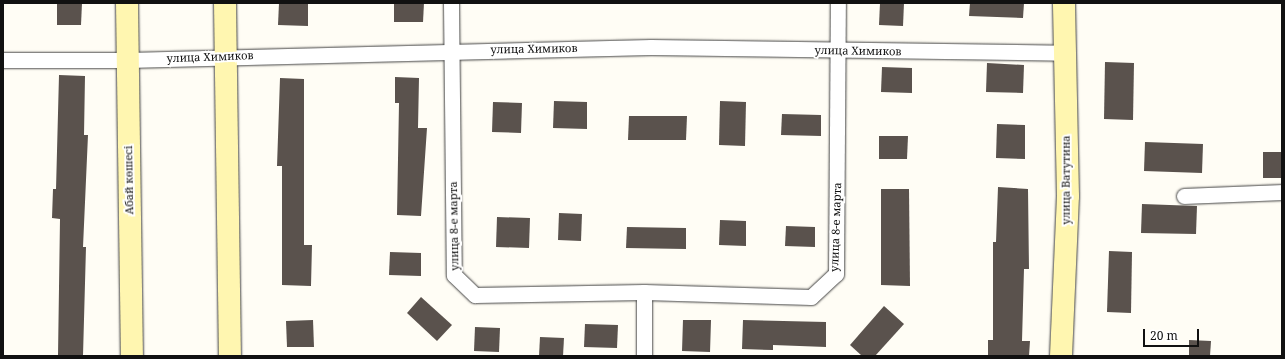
<!DOCTYPE html>
<html>
<head>
<meta charset="utf-8">
<style>
	body { margin:0 }
	#map { position:relative; width:1285px; height:359px; overflow:hidden; background:#fffdf5; font-family:"Noto Serif",serif }
	div>[style] { position:absolute }
	.building>* { inset:0; background:#5a524d }
	.roads { filter:drop-shadow(0 0 1px #444) drop-shadow(0 0 1px #444) }
	.street>* { height:15px; margin:-7.5px; padding:0 7.5px; transform-origin:7.5px; border-radius:7.5px; background:#fff }
	.secondary>* { height:22px; margin:-11px; padding:0 11px; transform-origin:11px; border-radius:11px; background:#fff6b0 }
	span { translate:-50% -50%; white-space:nowrap; text-align:center; line-height:1.15; -webkit-text-stroke:4px #fff; paint-order:stroke }
	.street-label { font-size:11px; color:#111 }
	.frame { position:absolute; inset:0; border:4px solid #111; pointer-events:none }
	.scale { position:absolute; left:1143px; top:329px; width:56px; height:18px; box-sizing:border-box; border:2px solid #111; border-top:0; padding-left:5px; font-size:12px; line-height:14px; white-space:nowrap; color:#111; -webkit-text-stroke:3px #fff; paint-order:stroke }
</style>
</head>
<body>
<div id="map">
	<div class="building">
		<div style="clip-path:polygon(57px 3px,82px 3px,81px 25px,57px 25px)"></div>
		<div style="clip-path:polygon(279px 3px,308px 3px,308px 26px,278px 25px)"></div>
		<div style="clip-path:polygon(394px 3px,424px 3px,423px 22px,394px 22px)"></div>
		<div style="clip-path:polygon(880px 3px,904px 3px,903px 26px,879px 25px)"></div>
		<div style="clip-path:polygon(970px 3px,1024px 3px,1023px 18px,969px 16px)"></div>
		<div style="clip-path:polygon(1105px 62px,1134px 63px,1133px 120px,1104px 119px)"></div>
		<div style="clip-path:polygon(987px 63px,1024px 65px,1023px 93px,986px 92px)"></div>
		<div style="clip-path:polygon(882px 67px,912px 68px,912px 93px,881px 92px)"></div>
		<div style="clip-path:polygon(59px 75px,85px 76px,84px 135px,88px 135px,83px 247px,86px 247px,83px 356px,58px 356px,60px 219px,52px 218px,53px 189px,56px 189px)"></div>
		<div style="clip-path:polygon(395px 77px,419px 78px,418px 128px,427px 128px,421px 216px,397px 215px,399px 103px,395px 103px)"></div>
		<div style="clip-path:polygon(280px 78px,304px 79px,304px 245px,312px 245px,311px 286px,282px 285px,282px 166px,277px 166px)"></div>
		<div style="clip-path:polygon(554px 101px,587px 102px,587px 129px,553px 128px)"></div>
		<div style="clip-path:polygon(720px 101px,746px 102px,745px 146px,719px 145px)"></div>
		<div style="clip-path:polygon(493px 102px,522px 103px,521px 133px,492px 132px)"></div>
		<div style="clip-path:polygon(782px 114px,821px 115px,821px 136px,781px 135px)"></div>
		<div style="clip-path:polygon(629px 116px,687px 116px,686px 140px,628px 140px)"></div>
		<div style="clip-path:polygon(997px 124px,1025px 125px,1025px 159px,996px 158px)"></div>
		<div style="clip-path:polygon(879px 136px,908px 136px,907px 159px,879px 159px)"></div>
		<div style="clip-path:polygon(1145px 142px,1203px 144px,1202px 173px,1144px 171px)"></div>
		<div style="clip-path:polygon(1263px 152px,1282px 152px,1282px 178px,1263px 178px)"></div>
		<div style="clip-path:polygon(998px 187px,1028px 189px,1029px 269px,1024px 269px,1022px 341px,1030px 341px,1029px 356px,988px 356px,988px 340px,993px 340px,993px 242px,996px 242px)"></div>
		<div style="clip-path:polygon(881px 189px,909px 189px,910px 286px,881px 285px)"></div>
		<div style="clip-path:polygon(1142px 204px,1197px 206px,1196px 234px,1141px 233px)"></div>
		<div style="clip-path:polygon(559px 213px,582px 214px,581px 241px,558px 240px)"></div>
		<div style="clip-path:polygon(497px 217px,530px 218px,529px 248px,496px 247px)"></div>
		<div style="clip-path:polygon(720px 220px,746px 221px,746px 246px,719px 245px)"></div>
		<div style="clip-path:polygon(786px 226px,815px 227px,815px 247px,785px 246px)"></div>
		<div style="clip-path:polygon(627px 227px,686px 228px,686px 249px,626px 248px)"></div>
		<div style="clip-path:polygon(1109px 251px,1132px 252px,1131px 313px,1107px 312px)"></div>
		<div style="clip-path:polygon(390px 252px,421px 253px,421px 276px,389px 275px)"></div>
		<div style="clip-path:polygon(421px 297px,452px 325px,437px 341px,407px 313px)"></div>
		<div style="clip-path:polygon(884px 306px,904px 324px,875px 356px,862px 356px,850px 345px)"></div>
		<div style="clip-path:polygon(313px 320px,314px 347px,287px 347px,286px 321px)"></div>
		<div style="clip-path:polygon(683px 320px,711px 320px,710px 352px,682px 351px)"></div>
		<div style="clip-path:polygon(743px 320px,826px 322px,826px 347px,773px 345px,773px 350px,742px 349px)"></div>
		<div style="clip-path:polygon(585px 324px,618px 325px,617px 348px,584px 347px)"></div>
		<div style="clip-path:polygon(475px 327px,500px 328px,499px 352px,474px 351px)"></div>
		<div style="clip-path:polygon(540px 337px,564px 338px,563px 356px,539px 356px)"></div>
		<div style="clip-path:polygon(1189px 340px,1211px 341px,1210px 356px,1189px 356px)"></div>
	</div>
	<div class="roads">
		<div class="street">
			<div style="left:451px;top:3px;width:272px;rotate:89.4deg"></div>
			<div style="left:454px;top:275px;width:29px;rotate:44deg"></div>
			<div style="left:475px;top:295px;width:169px;rotate:-1deg"></div>
			<div style="left:644px;top:292px;width:167px;rotate:1.7deg"></div>
			<div style="left:811px;top:297px;width:34px;rotate:-43deg"></div>
			<div style="left:836px;top:274px;width:271px;rotate:-89.6deg"></div>
			<div style="left:3px;top:60px;width:124px"></div>
			<div style="left:127px;top:60px;width:524px;rotate:-1.42deg"></div>
			<div style="left:651px;top:47px;width:414px;rotate:0.8deg"></div>
			<div style="left:1184px;top:196px;width:98px;rotate:-2.3deg"></div>
			<div style="left:644px;top:356px;width:64px;rotate:-90deg"></div>
		</div>
		<div class="secondary">
			<div style="left:127px;top:3px;width:353px;rotate:89.2deg"></div>
			<div style="left:225px;top:3px;width:353px;rotate:89.2deg"></div>
			<div style="left:1061px;top:356px;width:160px;rotate:-87.5deg"></div>
			<div style="left:1068px;top:196px;width:193px;rotate:-91.2deg"></div>
		</div>
	</div>
	<div class="street-label">
		<span style="left:534px;top:49px;rotate:-1deg">улица Химиков</span>
		<span style="left:858px;top:51px;rotate:1deg">улица Химиков</span>
		<span style="left:210px;top:57px;rotate:-2deg">улица Химиков</span>
		<span style="left:129px;top:180px;rotate:-91deg">Абай көшесі</span>
		<span style="left:1066px;top:180px;rotate:-90deg">улица Ватутина</span>
		<span style="left:454px;top:226px;rotate:-91deg">улица 8-е марта</span>
		<span style="left:836px;top:227px;rotate:-88deg">улица 8-е марта</span>
	</div>
	<div class="frame"></div>
	<div class="scale">20 m</div>
</div>
</body>
</html>
